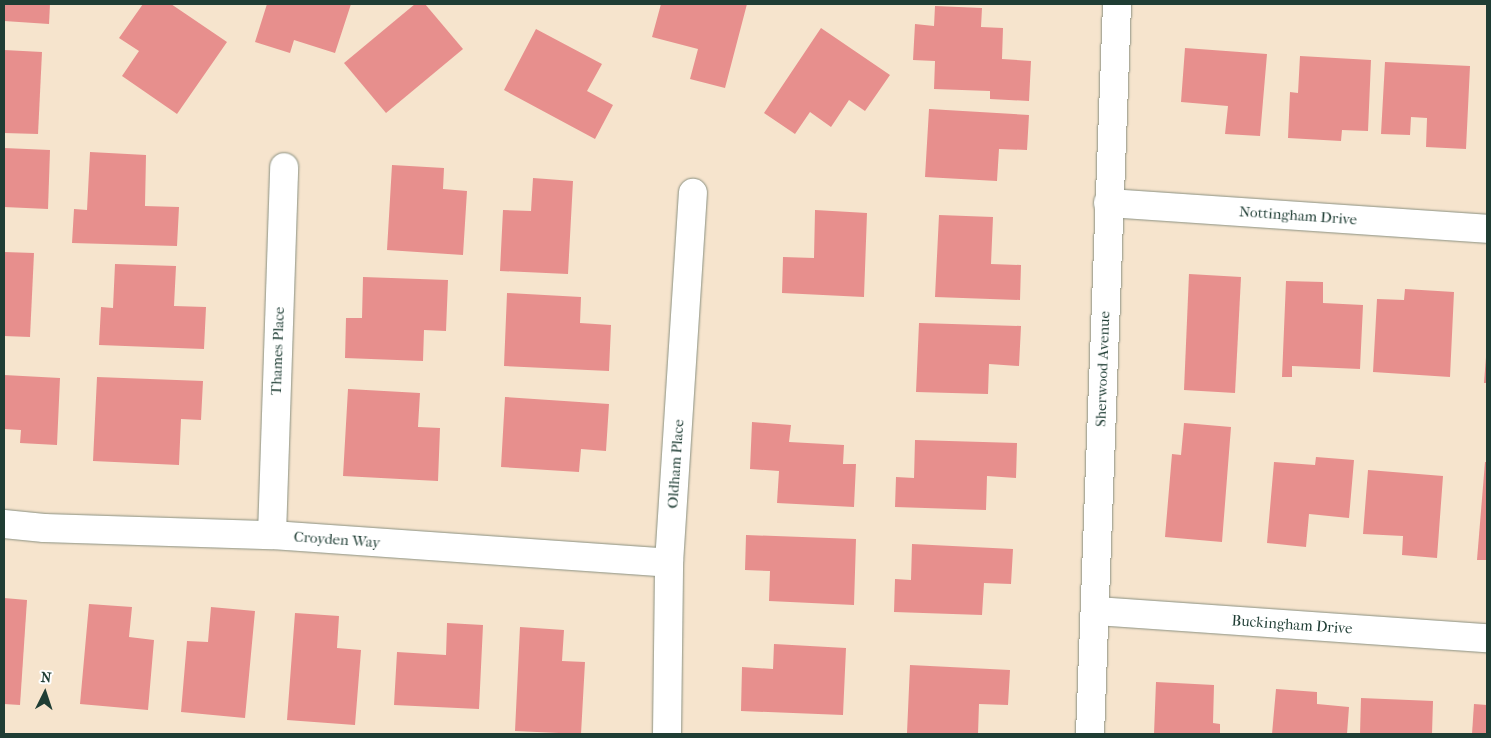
<!DOCTYPE html>
<html>
<head>
<meta charset="utf-8">
<style>
	body { margin:0 }
	#map { position:relative; width:1491px; height:738px; overflow:hidden; background:#f6e4cd; font-family:"IM FELL French Canon",serif }
	div>[style] { position:absolute }
	.building>* { inset:0; background:#e78f8d }
	.roads { filter:drop-shadow(0 0 1px #8a9080) drop-shadow(0 0 1px #8a9080) }
	.minor>* { height:28px; margin:-14px; padding:0 14px; transform-origin:14px; border-radius:14px; background:#fff }
	span { translate:-50% -50%; white-space:nowrap; text-align:center; line-height:1.15; -webkit-text-stroke:5px #fff; paint-order:stroke }
	.street-label { font-size:15px; color:#1f3d34 }
	.frame { position:absolute; inset:0; border:5px solid #1f3d34; pointer-events:none }
	.north { position:absolute; left:20px; top:668px; width:50px; height:50px; -webkit-text-stroke:4px #fff; paint-order:stroke; rotate:4deg; font-size:14px; font-weight:700; line-height:20px; text-align:center; color:#1f3d34 }
	.north::after { content:''; display:block; margin:auto; width:18px; height:22px; background:#1f3d34; clip-path:polygon(50% 0,100% 100%,50% 72%,0 100%) }
</style>
</head>
<body>
<div id="map">
	<div class="building">
		<div style="clip-path:polygon(4px 4px,50px 4px,49px 24px,4px 21px)"></div>
		<div style="clip-path:polygon(143px 4px,171px 4px,227px 42px,177px 114px,122px 76px,139px 51px,119px 38px)"></div>
		<div style="clip-path:polygon(267px 4px,351px 4px,335px 53px,294px 40px,290px 53px,255px 42px)"></div>
		<div style="clip-path:polygon(415px 4px,425px 4px,463px 49px,386px 113px,344px 63px)"></div>
		<div style="clip-path:polygon(661px 4px,747px 4px,725px 88px,690px 79px,698px 49px,652px 37px)"></div>
		<div style="clip-path:polygon(935px 6px,982px 8px,981px 27px,1003px 28px,1002px 59px,1031px 61px,1029px 101px,990px 99px,990px 91px,934px 89px,935px 61px,913px 60px,915px 24px,934px 26px)"></div>
		<div style="clip-path:polygon(821px 28px,890px 75px,865px 111px,849px 100px,831px 127px,810px 112px,795px 134px,764px 113px)"></div>
		<div style="clip-path:polygon(536px 29px,602px 64px,587px 91px,613px 105px,595px 139px,504px 90px)"></div>
		<div style="clip-path:polygon(1185px 48px,1267px 54px,1260px 136px,1225px 134px,1228px 106px,1181px 102px)"></div>
		<div style="clip-path:polygon(4px 50px,42px 52px,38px 134px,4px 133px)"></div>
		<div style="clip-path:polygon(1300px 56px,1371px 60px,1368px 131px,1342px 130px,1341px 141px,1288px 138px,1290px 92px,1298px 93px)"></div>
		<div style="clip-path:polygon(1385px 62px,1470px 66px,1466px 149px,1426px 147px,1427px 118px,1411px 117px,1410px 135px,1381px 134px)"></div>
		<div style="clip-path:polygon(929px 109px,1029px 115px,1027px 150px,999px 149px,997px 181px,925px 177px)"></div>
		<div style="clip-path:polygon(4px 148px,50px 150px,48px 209px,4px 207px)"></div>
		<div style="clip-path:polygon(90px 152px,146px 155px,145px 206px,179px 207px,177px 246px,72px 243px,74px 209px,87px 210px)"></div>
		<div style="clip-path:polygon(392px 165px,444px 168px,443px 189px,467px 191px,463px 255px,387px 250px)"></div>
		<div style="clip-path:polygon(533px 178px,573px 181px,568px 274px,500px 271px,503px 210px,531px 211px)"></div>
		<div style="clip-path:polygon(815px 210px,867px 213px,864px 297px,782px 293px,783px 257px,814px 258px)"></div>
		<div style="clip-path:polygon(939px 215px,993px 217px,991px 264px,1021px 265px,1020px 300px,935px 297px)"></div>
		<div style="clip-path:polygon(4px 252px,34px 253px,30px 337px,4px 336px)"></div>
		<div style="clip-path:polygon(115px 264px,176px 266px,174px 306px,206px 307px,204px 349px,99px 345px,101px 307px,113px 308px)"></div>
		<div style="clip-path:polygon(1189px 274px,1241px 277px,1235px 393px,1184px 390px)"></div>
		<div style="clip-path:polygon(363px 277px,448px 280px,446px 331px,424px 330px,423px 361px,345px 358px,346px 318px,362px 318px)"></div>
		<div style="clip-path:polygon(1286px 281px,1323px 282px,1323px 303px,1363px 305px,1360px 369px,1292px 366px,1292px 377px,1282px 377px)"></div>
		<div style="clip-path:polygon(1405px 289px,1454px 292px,1450px 377px,1373px 372px,1377px 299px,1404px 300px)"></div>
		<div style="clip-path:polygon(507px 293px,581px 297px,580px 323px,611px 325px,609px 371px,504px 366px)"></div>
		<div style="clip-path:polygon(919px 323px,1021px 326px,1019px 366px,989px 364px,988px 394px,916px 392px)"></div>
		<div style="clip-path:polygon(1486px 357px,1487px 357px,1487px 383px,1484px 383px)"></div>
		<div style="clip-path:polygon(4px 375px,60px 378px,57px 445px,20px 443px,21px 430px,4px 429px)"></div>
		<div style="clip-path:polygon(97px 377px,203px 381px,201px 420px,181px 419px,179px 465px,93px 461px)"></div>
		<div style="clip-path:polygon(348px 389px,420px 393px,418px 427px,440px 428px,438px 481px,343px 476px)"></div>
		<div style="clip-path:polygon(505px 397px,609px 404px,606px 451px,581px 449px,579px 472px,501px 467px)"></div>
		<div style="clip-path:polygon(752px 422px,791px 425px,789px 442px,844px 445px,843px 464px,856px 464px,854px 507px,777px 503px,779px 471px,750px 469px)"></div>
		<div style="clip-path:polygon(1184px 423px,1231px 427px,1222px 542px,1165px 537px,1172px 454px,1181px 455px)"></div>
		<div style="clip-path:polygon(915px 440px,1017px 443px,1016px 478px,987px 476px,986px 510px,895px 507px,896px 477px,914px 478px)"></div>
		<div style="clip-path:polygon(1316px 457px,1354px 460px,1349px 518px,1309px 514px,1306px 547px,1267px 543px,1274px 462px,1315px 465px)"></div>
		<div style="clip-path:polygon(1485px 462px,1487px 462px,1487px 560px,1477px 560px)"></div>
		<div style="clip-path:polygon(1368px 470px,1443px 476px,1437px 558px,1402px 555px,1403px 536px,1363px 534px)"></div>
		<div style="clip-path:polygon(746px 535px,856px 539px,854px 605px,769px 601px,770px 571px,745px 570px)"></div>
		<div style="clip-path:polygon(912px 544px,1013px 549px,1011px 584px,984px 583px,982px 615px,894px 612px,895px 579px,911px 580px)"></div>
		<div style="clip-path:polygon(4px 598px,27px 600px,20px 705px,4px 704px)"></div>
		<div style="clip-path:polygon(89px 604px,132px 607px,129px 637px,154px 640px,148px 710px,80px 704px)"></div>
		<div style="clip-path:polygon(211px 607px,255px 611px,245px 718px,181px 712px,187px 641px,208px 642px)"></div>
		<div style="clip-path:polygon(295px 613px,339px 616px,337px 648px,361px 650px,355px 725px,287px 720px)"></div>
		<div style="clip-path:polygon(447px 623px,483px 625px,479px 709px,394px 705px,397px 652px,446px 655px)"></div>
		<div style="clip-path:polygon(520px 627px,564px 630px,562px 661px,585px 662px,581px 734px,515px 731px)"></div>
		<div style="clip-path:polygon(774px 644px,846px 648px,843px 715px,741px 711px,742px 667px,773px 669px)"></div>
		<div style="clip-path:polygon(910px 665px,1010px 670px,1008px 705px,979px 704px,978px 734px,907px 733px)"></div>
		<div style="clip-path:polygon(1156px 682px,1214px 685px,1213px 723px,1220px 724px,1220px 734px,1154px 734px)"></div>
		<div style="clip-path:polygon(1276px 689px,1317px 692px,1317px 704px,1349px 707px,1347px 734px,1272px 734px)"></div>
		<div style="clip-path:polygon(1361px 698px,1433px 701px,1432px 734px,1360px 734px)"></div>
		<div style="clip-path:polygon(1474px 704px,1487px 705px,1487px 734px,1472px 734px)"></div>
	</div>
	<div class="roads">
		<div class="minor">
			<div style="left:1108px;top:203px;width:380px;rotate:3.9deg"></div>
			<div style="left:4px;top:524px;width:40px;rotate:5.7deg"></div>
			<div style="left:44px;top:528px;width:228px;rotate:1.8deg"></div>
			<div style="left:272px;top:535px;width:398px;rotate:4deg"></div>
			<div style="left:272px;top:535px;width:368px;rotate:-88.1deg"></div>
			<div style="left:1096px;top:611px;width:392px;rotate:4deg"></div>
			<div style="left:667px;top:734px;width:171px;rotate:-89.3deg"></div>
			<div style="left:669px;top:563px;width:371px;rotate:-86.3deg"></div>
			<div style="left:1090px;top:734px;width:730px;rotate:-87.88deg"></div>
		</div>
	</div>
	<div class="street-label">
		<span style="left:1298px;top:216px;rotate:4deg">Nottingham Drive</span>
		<span style="left:278px;top:351px;rotate:-88deg">Thames Place</span>
		<span style="left:1103px;top:369px;rotate:-88deg">Sherwood Avenue</span>
		<span style="left:676px;top:464px;rotate:-86deg">Oldham Place</span>
		<span style="left:337px;top:540px;rotate:4deg">Croyden Way</span>
		<span style="left:1292px;top:625px;rotate:4deg">Buckingham Drive</span>
	</div>
	<div class="frame"></div>
	<div class="north">N</div>
</div>
</body>
</html>
